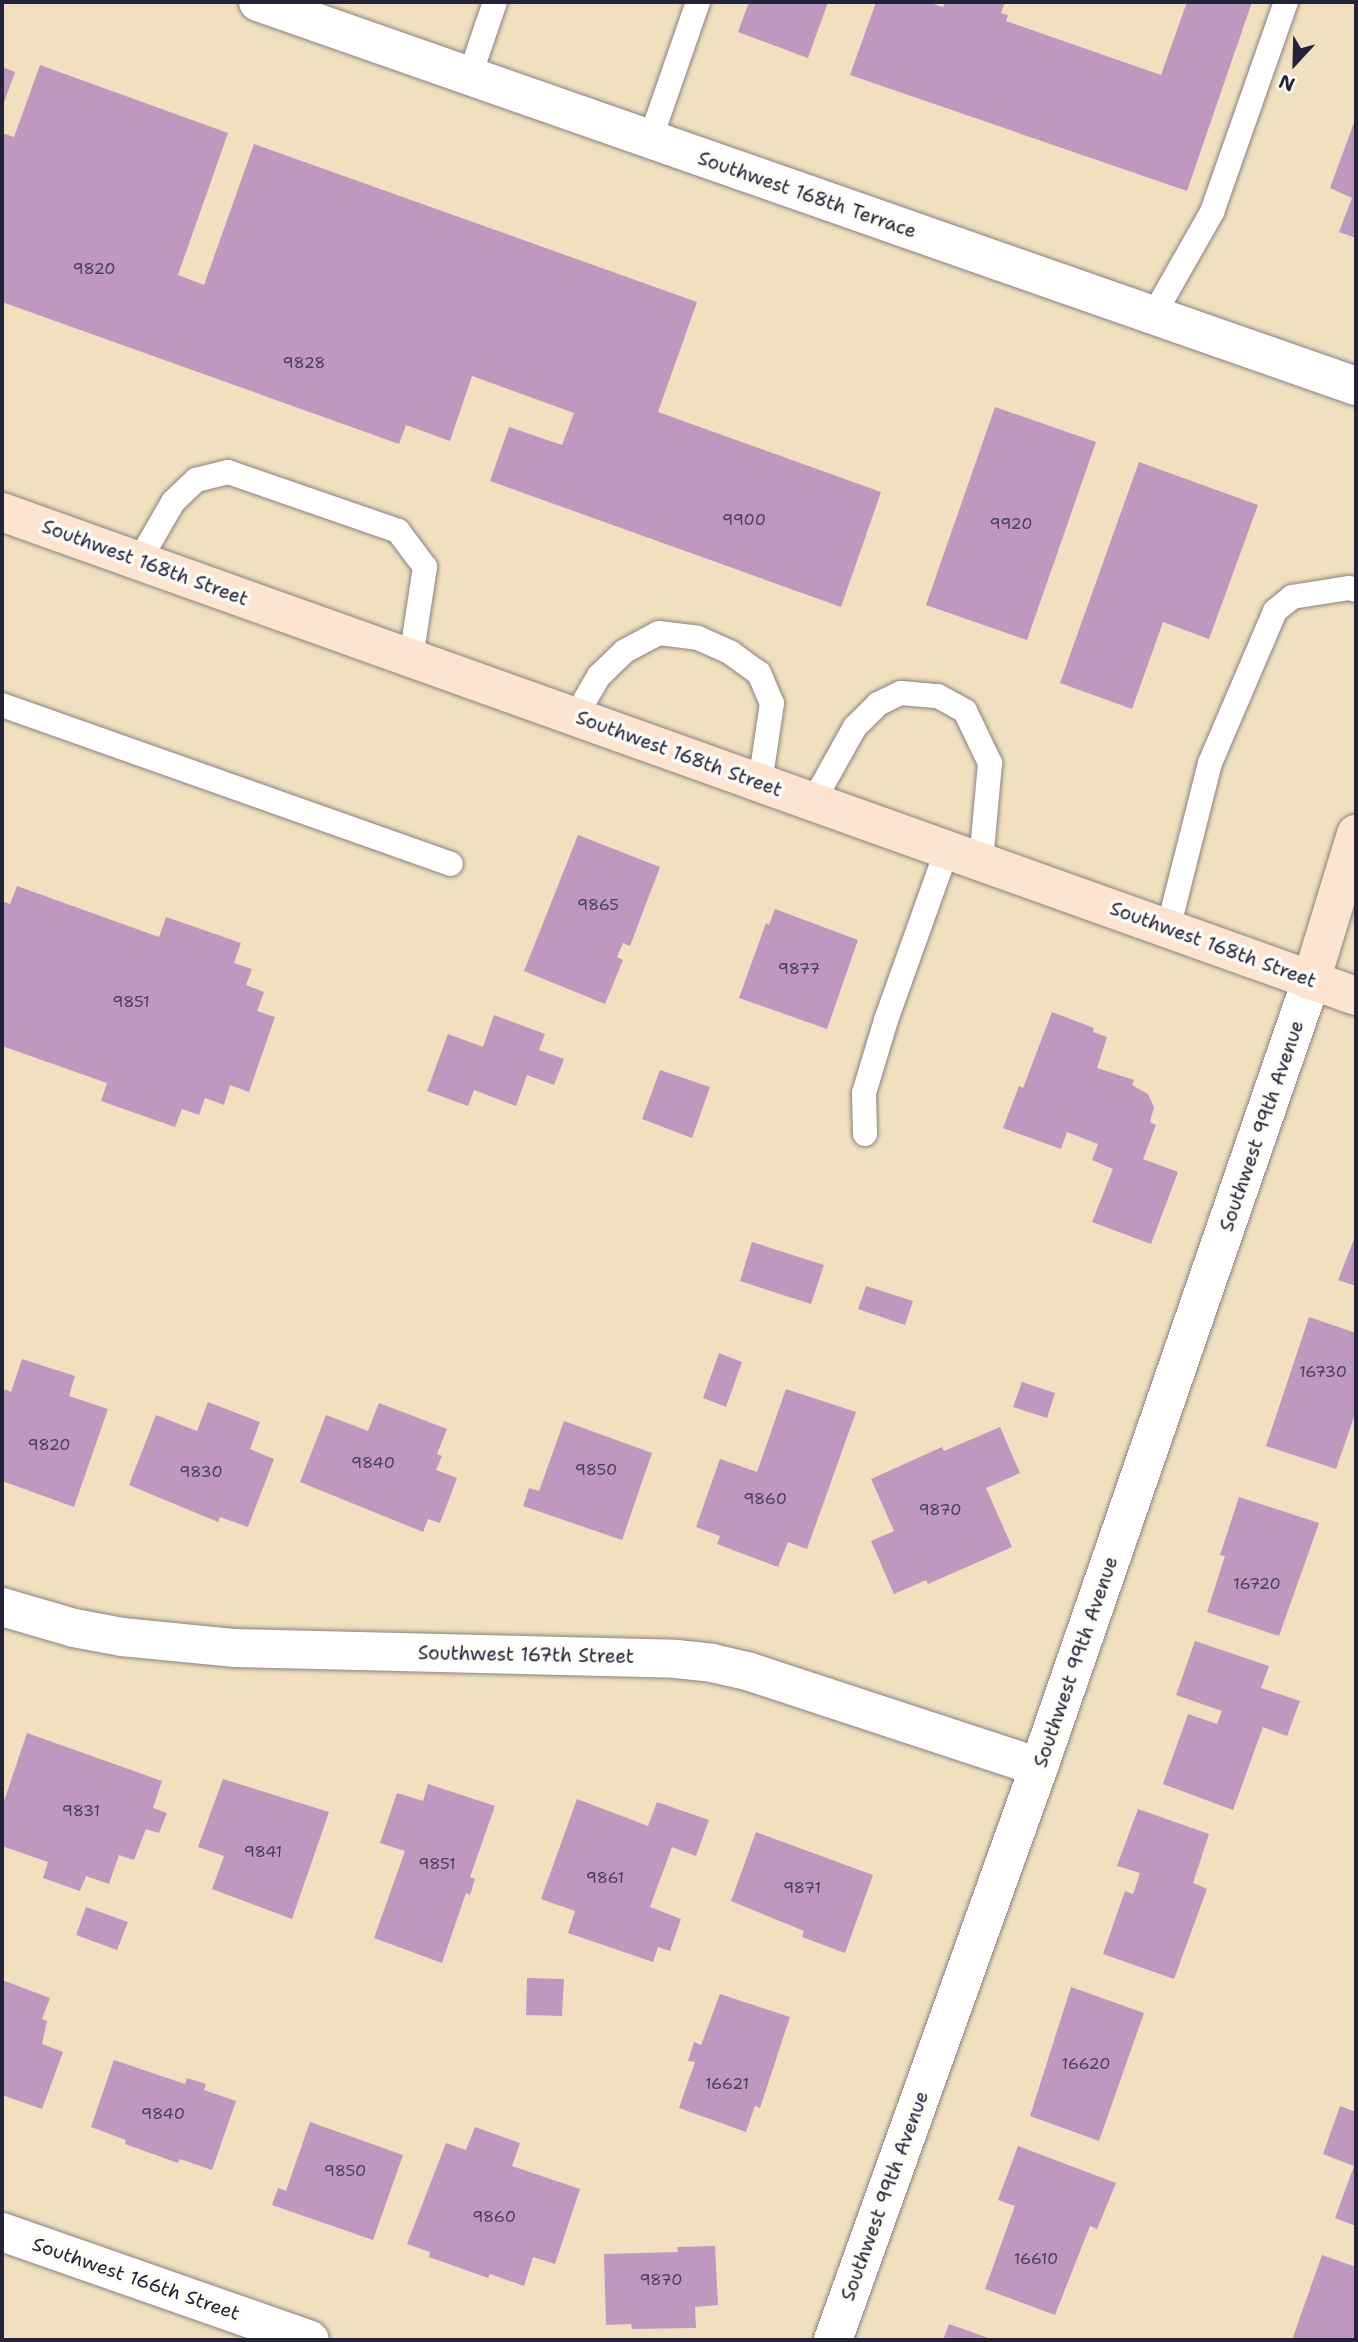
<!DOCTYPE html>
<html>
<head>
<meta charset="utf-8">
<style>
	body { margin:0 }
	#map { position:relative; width:1358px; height:2342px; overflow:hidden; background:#f0e0c0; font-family:"Shantell Sans",sans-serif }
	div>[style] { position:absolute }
	.building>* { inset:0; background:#bf98c0 }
	.roads { filter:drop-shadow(0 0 2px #89817e) drop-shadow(0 0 2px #89817e) }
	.lane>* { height:24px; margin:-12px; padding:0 12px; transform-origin:12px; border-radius:12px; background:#fff }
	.street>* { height:38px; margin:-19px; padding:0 19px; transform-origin:19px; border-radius:19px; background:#fff }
	.secondary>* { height:38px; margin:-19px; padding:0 19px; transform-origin:19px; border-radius:19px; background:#fde4d1 }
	span { translate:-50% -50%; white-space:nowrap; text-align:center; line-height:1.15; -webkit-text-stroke:7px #fdfcf7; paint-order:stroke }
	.number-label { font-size:16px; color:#49405c }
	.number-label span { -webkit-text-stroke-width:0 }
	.street-label { font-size:19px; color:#22223b }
	.frame { position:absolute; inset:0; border:4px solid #22223b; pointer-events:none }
	.north { position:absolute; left:1260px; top:28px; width:70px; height:70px; -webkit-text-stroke:5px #fdfcf7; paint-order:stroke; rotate:202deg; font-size:19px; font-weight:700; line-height:28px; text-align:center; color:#22223b }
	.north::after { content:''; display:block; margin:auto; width:24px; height:32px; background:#22223b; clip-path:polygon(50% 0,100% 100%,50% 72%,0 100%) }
</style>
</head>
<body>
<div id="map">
	<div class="building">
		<div style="clip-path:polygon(749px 2px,828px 2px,808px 58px,738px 32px)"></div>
		<div style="clip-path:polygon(876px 2px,927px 2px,943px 7px,945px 2px,1005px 2px,1001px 13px,1008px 15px,1006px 21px,1161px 75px,1187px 2px,1252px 2px,1187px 191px,850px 75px)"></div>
		<div style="clip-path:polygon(40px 65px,228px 133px,178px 275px,204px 285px,254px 144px,697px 302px,658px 412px,881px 492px,841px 607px,490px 481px,509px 427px,562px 445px,574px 413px,472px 376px,450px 441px,406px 425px,399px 444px,2px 302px,2px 133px,14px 137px)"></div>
		<div style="clip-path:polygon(2px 67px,15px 72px,2px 108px)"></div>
		<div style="clip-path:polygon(1356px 117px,1356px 238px,1339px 232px,1352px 198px,1330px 188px)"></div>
		<div style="clip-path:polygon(995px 407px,1096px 442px,1027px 640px,926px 605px)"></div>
		<div style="clip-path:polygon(1139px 462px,1258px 505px,1209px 639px,1163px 622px,1132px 709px,1060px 683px)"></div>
		<div style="clip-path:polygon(578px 835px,660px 867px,630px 946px,623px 943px,617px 957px,623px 960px,605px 1004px,524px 971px)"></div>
		<div style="clip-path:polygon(17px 886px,159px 937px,166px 917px,241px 943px,234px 963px,252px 969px,246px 985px,264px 992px,257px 1011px,275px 1017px,249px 1092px,230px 1085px,224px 1105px,205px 1098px,199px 1115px,182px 1109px,175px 1127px,101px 1101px,107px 1083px,2px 1046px,2px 901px,10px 904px)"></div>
		<div style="clip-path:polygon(775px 909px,858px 940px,827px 1029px,739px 998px,766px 923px,769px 925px)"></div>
		<div style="clip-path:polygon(1052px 1012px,1094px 1028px,1093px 1032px,1107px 1037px,1097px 1068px,1134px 1080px,1132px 1085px,1148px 1094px,1154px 1107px,1150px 1122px,1156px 1125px,1143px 1159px,1178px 1172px,1151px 1244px,1092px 1222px,1113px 1169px,1092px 1160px,1098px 1144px,1067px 1132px,1061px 1149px,1003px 1128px,1019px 1086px,1023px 1088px)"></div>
		<div style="clip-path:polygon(494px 1015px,545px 1034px,539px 1050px,564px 1059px,554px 1085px,527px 1075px,516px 1106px,474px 1090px,468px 1106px,427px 1091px,448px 1034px,483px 1047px)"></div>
		<div style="clip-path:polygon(660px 1070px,710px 1087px,692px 1138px,642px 1119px)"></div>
		<div style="clip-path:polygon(1356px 1234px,1356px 1286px,1338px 1280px)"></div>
		<div style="clip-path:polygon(752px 1242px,824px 1265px,811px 1304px,740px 1281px)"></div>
		<div style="clip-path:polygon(866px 1286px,913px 1301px,905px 1325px,858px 1309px)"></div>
		<div style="clip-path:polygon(1309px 1317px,1356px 1333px,1356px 1411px,1336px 1469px,1266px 1446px)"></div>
		<div style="clip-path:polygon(719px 1353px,742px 1362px,726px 1407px,703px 1398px)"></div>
		<div style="clip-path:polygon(22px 1359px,75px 1376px,69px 1396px,108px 1409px,74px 1507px,2px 1481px,2px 1399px,5px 1389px,11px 1392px)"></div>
		<div style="clip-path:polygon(1022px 1382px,1055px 1393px,1047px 1418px,1013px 1407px)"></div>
		<div style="clip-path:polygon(786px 1389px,856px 1412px,807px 1549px,788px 1542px,778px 1567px,717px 1544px,720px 1536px,696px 1527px,720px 1459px,757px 1472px)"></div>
		<div style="clip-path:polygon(208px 1402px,260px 1422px,250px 1449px,274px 1459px,248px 1527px,220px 1517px,218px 1522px,129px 1485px,156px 1415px,197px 1431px)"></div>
		<div style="clip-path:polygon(379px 1403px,447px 1429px,437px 1454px,442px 1456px,436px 1470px,457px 1478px,440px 1523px,428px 1519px,423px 1532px,300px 1482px,326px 1415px,368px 1431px)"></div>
		<div style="clip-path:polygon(564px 1421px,652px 1453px,622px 1540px,523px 1506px,529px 1488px,539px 1491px)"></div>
		<div style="clip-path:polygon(1000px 1427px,1020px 1473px,986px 1488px,1012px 1547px,928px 1584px,926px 1580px,894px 1594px,871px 1541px,894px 1531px,871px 1479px,942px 1447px,944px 1451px)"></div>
		<div style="clip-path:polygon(1239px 1497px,1319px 1523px,1279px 1636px,1207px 1612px,1225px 1556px,1220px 1555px)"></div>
		<div style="clip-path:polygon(1195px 1641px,1269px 1666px,1261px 1688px,1300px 1701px,1287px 1736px,1263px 1727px,1233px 1810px,1163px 1784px,1188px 1714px,1217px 1724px,1222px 1711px,1176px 1695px)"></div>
		<div style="clip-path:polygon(27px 1733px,162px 1781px,153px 1808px,167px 1813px,159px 1833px,146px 1829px,134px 1860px,119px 1855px,109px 1884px,86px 1876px,80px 1891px,43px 1878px,48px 1862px,2px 1846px,2px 1807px)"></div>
		<div style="clip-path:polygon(223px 1779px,329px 1812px,292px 1919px,212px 1889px,224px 1856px,198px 1847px)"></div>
		<div style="clip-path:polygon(428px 1784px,495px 1806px,470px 1877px,475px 1879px,470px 1895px,466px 1893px,442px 1963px,374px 1938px,405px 1851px,380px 1843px,397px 1793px,423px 1801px)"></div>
		<div style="clip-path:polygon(577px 1799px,648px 1826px,657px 1802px,709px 1820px,696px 1856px,672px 1847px,650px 1907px,681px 1919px,670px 1951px,658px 1947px,653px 1962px,568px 1933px,575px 1911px,541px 1899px)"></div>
		<div style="clip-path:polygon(1138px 1809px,1209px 1834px,1193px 1883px,1207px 1889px,1174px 1979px,1103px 1954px,1125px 1891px,1133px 1894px,1140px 1873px,1117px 1866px)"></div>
		<div style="clip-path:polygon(756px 1832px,873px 1875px,845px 1953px,802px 1937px,804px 1931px,731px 1901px)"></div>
		<div style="clip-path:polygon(86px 1907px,128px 1922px,117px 1950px,76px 1935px)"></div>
		<div style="clip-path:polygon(527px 1978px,564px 1979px,562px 2016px,526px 2015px)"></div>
		<div style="clip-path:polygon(2px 1980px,50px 1998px,42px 2019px,47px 2021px,42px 2044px,63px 2052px,42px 2109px,2px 2095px)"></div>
		<div style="clip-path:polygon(1071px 1987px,1144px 2013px,1099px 2141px,1030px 2116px)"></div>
		<div style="clip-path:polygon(720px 1994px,790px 2017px,760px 2108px,755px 2106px,746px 2132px,679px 2108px,695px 2062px,688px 2061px,694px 2042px,701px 2045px)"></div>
		<div style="clip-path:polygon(114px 2060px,185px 2084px,187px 2078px,206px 2084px,204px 2090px,236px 2101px,212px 2170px,180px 2159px,178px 2163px,125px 2144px,126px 2140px,91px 2127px)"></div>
		<div style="clip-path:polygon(1340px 2106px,1356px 2112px,1356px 2226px,1335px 2218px,1354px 2166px,1323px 2154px)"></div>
		<div style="clip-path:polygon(310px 2122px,403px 2155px,373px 2240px,272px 2205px,278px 2188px,286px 2191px)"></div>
		<div style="clip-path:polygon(475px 2127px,520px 2143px,512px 2166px,580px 2189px,555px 2264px,533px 2257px,524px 2286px,490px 2274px,488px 2278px,429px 2257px,430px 2252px,407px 2244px,446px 2143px,466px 2150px)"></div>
		<div style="clip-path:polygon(1018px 2146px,1116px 2183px,1097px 2229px,1090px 2226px,1055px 2315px,985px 2289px,1015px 2206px,998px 2200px)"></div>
		<div style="clip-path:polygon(715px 2246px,718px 2305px,695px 2307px,696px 2328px,632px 2329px,631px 2324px,606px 2325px,604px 2254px,678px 2252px,677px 2247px)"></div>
		<div style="clip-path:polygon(1322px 2255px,1356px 2267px,1356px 2340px,1292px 2340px)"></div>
		<div style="clip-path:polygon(949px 2324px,994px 2340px,943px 2340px)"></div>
	</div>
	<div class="roads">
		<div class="lane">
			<div style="left:469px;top:78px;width:80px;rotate:-71.1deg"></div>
			<div style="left:650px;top:140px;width:146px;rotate:-70.8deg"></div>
			<div style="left:1153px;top:316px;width:120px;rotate:-60.4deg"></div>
			<div style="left:1212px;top:212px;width:223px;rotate:-70.6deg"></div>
			<div style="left:139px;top:561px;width:68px;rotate:-60deg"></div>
			<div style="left:173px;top:502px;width:32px;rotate:-44deg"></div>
			<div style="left:196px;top:480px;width:33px;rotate:-14deg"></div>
			<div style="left:228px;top:472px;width:180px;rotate:19.1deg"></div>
			<div style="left:398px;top:531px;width:45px;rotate:53.1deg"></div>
			<div style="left:425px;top:567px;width:92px;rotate:98.7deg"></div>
			<div style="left:2px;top:705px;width:476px;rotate:19.5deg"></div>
			<div style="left:575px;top:717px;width:48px;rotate:-59.7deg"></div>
			<div style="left:599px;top:676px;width:36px;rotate:-44deg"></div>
			<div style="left:625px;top:651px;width:38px;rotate:-28deg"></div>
			<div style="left:659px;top:633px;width:39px;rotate:7deg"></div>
			<div style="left:698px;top:638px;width:36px;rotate:24deg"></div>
			<div style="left:731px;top:653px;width:34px;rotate:36deg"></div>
			<div style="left:759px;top:673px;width:33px;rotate:67deg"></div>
			<div style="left:772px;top:703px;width:81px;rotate:98.5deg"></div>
			<div style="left:813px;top:802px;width:86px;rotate:-60.8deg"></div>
			<div style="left:855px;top:727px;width:33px;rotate:-45deg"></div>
			<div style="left:878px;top:704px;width:25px;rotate:-26deg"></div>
			<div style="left:901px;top:693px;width:37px;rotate:5deg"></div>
			<div style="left:938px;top:696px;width:31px;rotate:29deg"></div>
			<div style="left:965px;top:711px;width:58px;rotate:64.3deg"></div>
			<div style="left:990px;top:763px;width:99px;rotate:95.2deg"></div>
			<div style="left:1168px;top:929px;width:171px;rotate:-75.8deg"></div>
			<div style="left:1210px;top:763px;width:165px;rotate:-66.8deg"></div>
			<div style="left:1275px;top:611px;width:22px;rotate:-39deg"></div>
			<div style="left:1292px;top:597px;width:58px;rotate:-9deg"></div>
			<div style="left:1349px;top:588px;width:7px;rotate:16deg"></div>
			<div style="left:865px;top:1134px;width:41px;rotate:-91.4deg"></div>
			<div style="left:864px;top:1093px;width:76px;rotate:-73.2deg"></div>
			<div style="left:886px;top:1020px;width:181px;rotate:-70.3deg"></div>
		</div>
		<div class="street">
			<div style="left:258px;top:2px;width:1163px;rotate:19.28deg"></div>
			<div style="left:2px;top:1607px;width:75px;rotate:16.3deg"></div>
			<div style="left:74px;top:1628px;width:49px;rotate:10.6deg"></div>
			<div style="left:122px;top:1637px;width:114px;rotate:5.6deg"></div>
			<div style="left:235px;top:1648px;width:441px;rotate:1.4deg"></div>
			<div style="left:676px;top:1659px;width:36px;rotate:6deg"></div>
			<div style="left:712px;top:1663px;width:39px;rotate:13deg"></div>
			<div style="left:750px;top:1672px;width:304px;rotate:18.2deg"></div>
			<div style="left:2px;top:2232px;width:326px;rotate:19.3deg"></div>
			<div style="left:833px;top:2340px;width:609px;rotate:-70.23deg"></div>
			<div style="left:1039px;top:1767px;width:832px;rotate:-70.91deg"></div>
		</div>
		<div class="secondary">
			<div style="left:2px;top:512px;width:1438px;rotate:19.67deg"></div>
			<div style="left:1311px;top:981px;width:154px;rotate:-73deg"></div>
		</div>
	</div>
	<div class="number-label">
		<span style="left:94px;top:269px">9820</span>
		<span style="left:304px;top:363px">9828</span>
		<span style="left:744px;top:520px">9900</span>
		<span style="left:1011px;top:524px">9920</span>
		<span style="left:598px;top:905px">9865</span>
		<span style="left:799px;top:969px">9877</span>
		<span style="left:131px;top:1002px">9851</span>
		<span style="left:1323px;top:1372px">16730</span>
		<span style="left:49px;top:1445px">9820</span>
		<span style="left:373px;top:1463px">9840</span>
		<span style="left:596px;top:1470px">9850</span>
		<span style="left:201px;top:1472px">9830</span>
		<span style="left:765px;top:1499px">9860</span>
		<span style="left:940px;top:1510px">9870</span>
		<span style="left:1257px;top:1584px">16720</span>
		<span style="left:81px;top:1811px">9831</span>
		<span style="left:263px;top:1852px">9841</span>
		<span style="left:437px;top:1864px">9851</span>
		<span style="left:605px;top:1878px">9861</span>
		<span style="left:802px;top:1888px">9871</span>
		<span style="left:1086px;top:2064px">16620</span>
		<span style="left:727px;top:2084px">16621</span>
		<span style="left:163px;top:2114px">9840</span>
		<span style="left:345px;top:2171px">9850</span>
		<span style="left:494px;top:2217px">9860</span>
		<span style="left:1036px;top:2259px">16610</span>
		<span style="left:661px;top:2280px">9870</span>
	</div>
	<div class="street-label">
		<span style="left:807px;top:195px;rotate:19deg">Southwest 168th Terrace</span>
		<span style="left:145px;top:563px;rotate:20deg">Southwest 168th Street</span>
		<span style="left:679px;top:754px;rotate:20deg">Southwest 168th Street</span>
		<span style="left:1213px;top:945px;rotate:20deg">Southwest 168th Street</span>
		<span style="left:1262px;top:1126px;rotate:-71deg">Southwest 99th Avenue</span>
		<span style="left:526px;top:1655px;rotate:1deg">Southwest 167th Street</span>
		<span style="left:1076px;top:1662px;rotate:-71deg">Southwest 99th Avenue</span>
		<span style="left:885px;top:2196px;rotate:-70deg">Southwest 99th Avenue</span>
		<span style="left:136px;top:2279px;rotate:19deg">Southwest 166th Street</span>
	</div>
	<div class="frame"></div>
	<div class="north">N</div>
</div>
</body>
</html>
